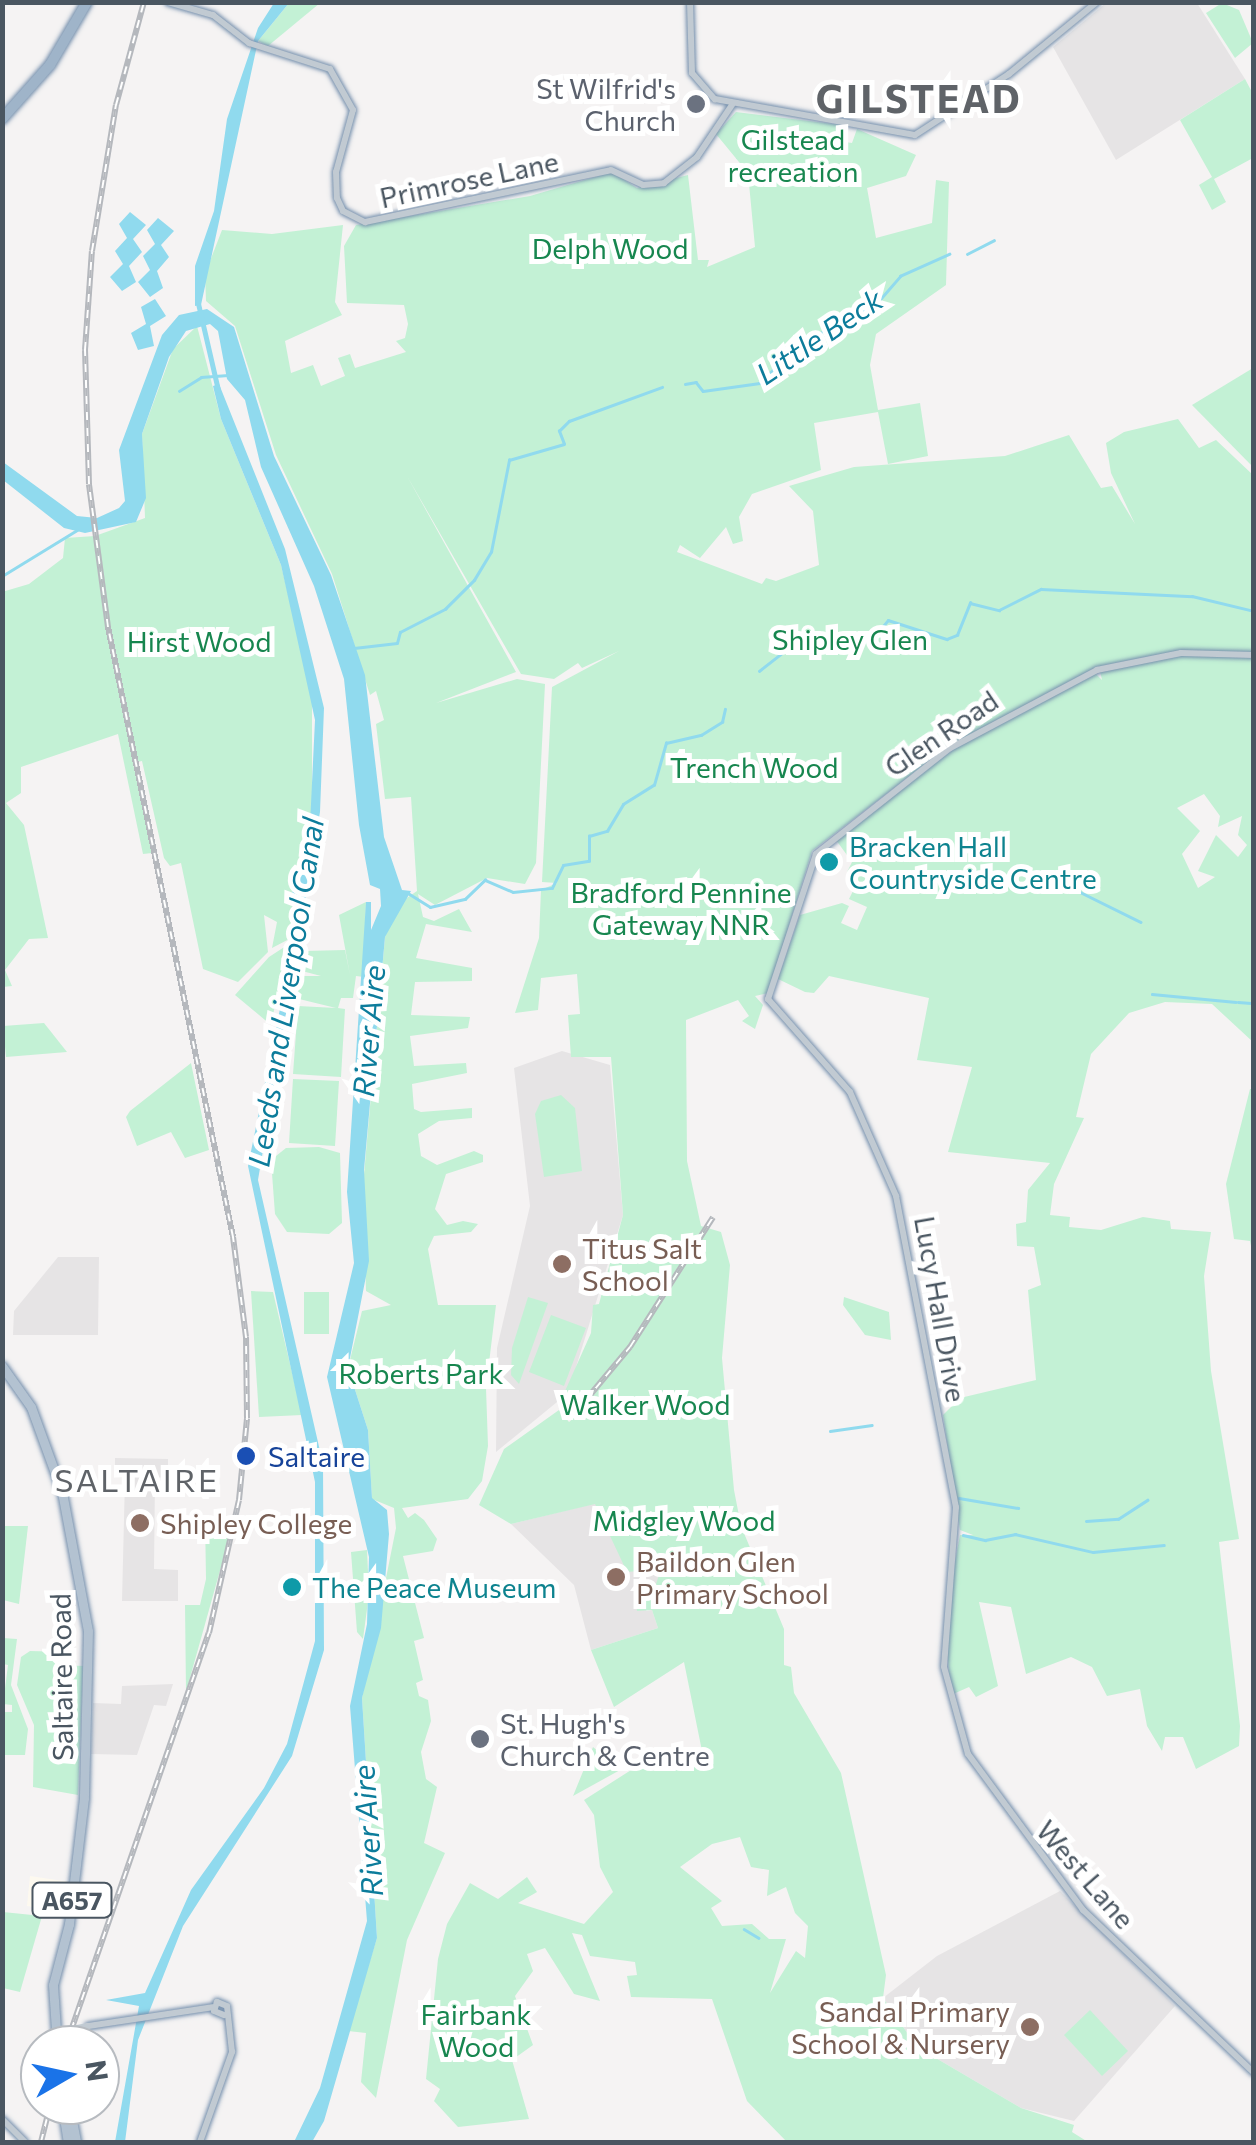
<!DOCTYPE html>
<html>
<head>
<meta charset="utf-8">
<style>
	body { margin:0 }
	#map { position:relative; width:1256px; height:2145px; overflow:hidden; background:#f5f3f3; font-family:Commissioner,sans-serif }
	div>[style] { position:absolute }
	.commercial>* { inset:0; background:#fdf9ef }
	.education>* { inset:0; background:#e6e4e5 }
	.green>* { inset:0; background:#c3f1d5 }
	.water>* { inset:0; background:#90daee }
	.stream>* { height:2.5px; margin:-1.25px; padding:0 1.25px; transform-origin:1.25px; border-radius:1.25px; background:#90daee }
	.canal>* { height:5px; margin:-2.5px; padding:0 2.5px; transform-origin:2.5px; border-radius:2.5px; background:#90daee }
	.roads { filter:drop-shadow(0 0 2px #7690ad) drop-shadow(0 0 2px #7690ad) }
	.tertiary>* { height:6px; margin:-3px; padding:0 3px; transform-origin:3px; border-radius:3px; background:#c1cad2 }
	.primary>* { height:9px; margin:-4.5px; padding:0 4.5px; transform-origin:4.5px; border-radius:4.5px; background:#b3c2d1 }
	.trunk>* { height:10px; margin:-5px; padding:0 5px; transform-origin:5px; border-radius:5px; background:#9fb4c9 }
	.rail>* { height:6px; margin-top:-3px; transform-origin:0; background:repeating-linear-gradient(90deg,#fff 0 8px,#b5b8bd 0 16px); box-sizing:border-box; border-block:2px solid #b5b8bd }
	.tertiary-bridge>* { height:6px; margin:-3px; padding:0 3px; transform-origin:3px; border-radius:3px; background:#c1cad2 }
	.dots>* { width:28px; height:28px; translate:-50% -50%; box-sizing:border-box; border:5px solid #fff; border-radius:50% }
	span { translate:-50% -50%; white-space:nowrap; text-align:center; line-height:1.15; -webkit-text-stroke:10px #fff; paint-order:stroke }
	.shield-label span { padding:2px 8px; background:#fff; border:2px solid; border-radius:8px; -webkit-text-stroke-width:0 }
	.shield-label { font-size:25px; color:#4a5661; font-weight:700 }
	.worship-label { font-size:28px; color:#5b616d }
	.right { translate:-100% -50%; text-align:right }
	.left { translate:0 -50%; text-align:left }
	.park-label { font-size:28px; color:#17864f }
	.street-label { font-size:28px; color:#4a5661 }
	.culture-label { font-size:28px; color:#0d838f }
	.education-label { font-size:28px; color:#785e54 }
	.transit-label { font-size:28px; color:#164399 }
	.water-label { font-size:30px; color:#0c7c9b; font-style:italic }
	.quarter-label { font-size:32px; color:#5f6368; letter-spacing:2.5px }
	.district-label { font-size:38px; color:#5f6368; font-weight:700; letter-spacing:2.5px }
	.frame { position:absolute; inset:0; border:5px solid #4a5661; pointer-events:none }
	.north { position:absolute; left:20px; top:2025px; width:100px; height:100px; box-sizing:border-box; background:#fff; border:2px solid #b7bbc0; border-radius:50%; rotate:81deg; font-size:28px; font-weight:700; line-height:40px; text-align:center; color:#4a5661 }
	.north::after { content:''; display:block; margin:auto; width:35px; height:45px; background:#1a73e8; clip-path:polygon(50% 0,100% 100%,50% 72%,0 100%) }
</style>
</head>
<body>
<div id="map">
	<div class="commercial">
		<div style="clip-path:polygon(30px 1876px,70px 1882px,66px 1913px,27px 1906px)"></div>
	</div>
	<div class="education">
		<div style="clip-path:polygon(1106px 3px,1197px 3px,1245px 79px,1116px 160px,1053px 47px)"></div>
		<div style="clip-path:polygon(562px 1051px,610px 1065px,623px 1215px,568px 1393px,496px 1452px,497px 1348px,530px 1206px,514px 1068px)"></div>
		<div style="clip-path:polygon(58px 1257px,99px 1257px,98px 1335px,13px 1335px,14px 1311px)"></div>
		<div style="clip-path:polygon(115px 1458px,168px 1459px,168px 1477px,155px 1478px,154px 1569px,178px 1570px,178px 1601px,122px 1601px,125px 1478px,115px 1477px)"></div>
		<div style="clip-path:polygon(596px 1503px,618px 1550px,657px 1566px,664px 1576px,646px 1611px,652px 1610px,658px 1628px,591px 1650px,574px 1585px,511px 1524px)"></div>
		<div style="clip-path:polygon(173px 1684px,166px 1706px,154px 1705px,137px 1755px,91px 1754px,93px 1703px,121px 1704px,122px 1686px)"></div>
		<div style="clip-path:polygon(1060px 1891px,1175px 2006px,1074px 2121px,1021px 2108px,917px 2047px,883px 1998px,937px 1956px)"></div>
	</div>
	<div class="green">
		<div style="clip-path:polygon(289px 3px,320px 3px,268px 46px,258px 41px)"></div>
		<div style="clip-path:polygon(1222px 3px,1239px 10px,1253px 43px,1235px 58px,1206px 13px)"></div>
		<div style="clip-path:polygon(1245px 79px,1253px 94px,1253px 158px,1214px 179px,1226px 202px,1212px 210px,1199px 185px,1212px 177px,1180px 120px)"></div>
		<div style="clip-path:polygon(evenodd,736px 112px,842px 125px,838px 141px,852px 143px,857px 129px,916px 155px,906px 176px,867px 188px,876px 238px,932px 223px,936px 180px,949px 182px,946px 285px,876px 334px,870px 365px,878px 410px,920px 403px,928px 456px,888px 464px,878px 412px,814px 423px,821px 470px,752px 494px,739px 517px,743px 541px,733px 544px,726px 527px,700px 558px,680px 545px,677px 552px,762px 584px,766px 578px,776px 581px,819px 565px,813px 511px,789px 486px,854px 467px,1005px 456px,1069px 435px,1101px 488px,1112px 486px,1135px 524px,1111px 473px,1106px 443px,1124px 432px,1178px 419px,1199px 448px,1216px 440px,1253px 475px,1253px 653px,1177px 651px,1106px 665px,947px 747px,812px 851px,768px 993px,755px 996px,763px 1005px,755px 1029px,742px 1021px,749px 1016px,738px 1000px,686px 1020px,687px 1161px,701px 1226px,721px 1232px,730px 1265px,722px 1358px,734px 1490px,741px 1526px,784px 1629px,784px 1665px,791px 1667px,794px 1693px,841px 1773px,886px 1975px,883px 1998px,917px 2047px,1021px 2108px,1074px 2125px,1072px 2132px,1088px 2142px,787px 2142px,747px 2101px,712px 1999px,631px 1997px,627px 1976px,637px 1975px,635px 1962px,590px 1956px,582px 1935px,572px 1933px,600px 2001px,574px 1994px,545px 1948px,527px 1954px,533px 1971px,515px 1996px,533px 2045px,512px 2060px,529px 2119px,458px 2127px,434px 2101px,440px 2089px,426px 2079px,438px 1959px,447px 1924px,470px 1883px,498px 1899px,527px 1877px,537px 1892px,518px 1903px,584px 1924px,613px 1892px,600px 1867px,594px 1815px,584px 1800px,639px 1765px,702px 1751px,684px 1662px,614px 1707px,591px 1650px,658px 1628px,652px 1610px,637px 1611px,635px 1596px,656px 1584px,661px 1569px,627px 1572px,595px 1504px,511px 1524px,479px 1505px,504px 1449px,559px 1410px,569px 1422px,576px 1416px,561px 1400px,591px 1333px,593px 1305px,599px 1304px,623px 1215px,611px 1057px,571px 1057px,568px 1015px,580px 1014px,577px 974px,541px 978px,538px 1010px,515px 1013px,539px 938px,541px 890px,557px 883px,542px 882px,552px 687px,619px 651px,582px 668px,578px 663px,554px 679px,521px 674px,407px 476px,516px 672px,436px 703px,517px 679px,545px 684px,536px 863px,525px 884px,487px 878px,435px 905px,418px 894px,423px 917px,434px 921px,459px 909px,472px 932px,426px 924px,416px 958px,472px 968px,472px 981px,415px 982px,411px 1015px,470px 1017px,468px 1028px,410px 1036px,414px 1066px,466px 1063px,467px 1073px,412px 1084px,414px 1109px,421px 1112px,472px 1108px,472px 1118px,439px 1121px,418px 1134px,421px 1156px,437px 1165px,474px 1151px,483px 1155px,483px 1162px,446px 1174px,435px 1209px,447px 1225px,463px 1221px,478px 1224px,471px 1232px,434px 1236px,428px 1249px,438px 1305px,496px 1305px,486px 1388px,488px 1446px,482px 1481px,468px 1499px,402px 1508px,408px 1518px,415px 1513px,424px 1520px,437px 1539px,433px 1551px,403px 1556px,424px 1638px,414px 1641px,423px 1680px,416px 1683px,419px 1696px,428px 1700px,431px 1721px,421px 1752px,426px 1779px,437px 1787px,424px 1843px,445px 1853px,407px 1940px,376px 2098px,361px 2082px,366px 2033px,348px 2031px,377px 1938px,362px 1698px,396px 1528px,394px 1508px,372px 1499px,368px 1430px,348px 1368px,362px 1311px,391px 1305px,366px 1291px,363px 1186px,385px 937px,398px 904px,417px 891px,411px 797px,385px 799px,376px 724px,384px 720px,376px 691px,370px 695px,332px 574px,276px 455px,235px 326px,206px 301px,205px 274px,222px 230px,272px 234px,343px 225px,335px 302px,342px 315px,285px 341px,291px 373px,313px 365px,321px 386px,345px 376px,338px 358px,350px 354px,355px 368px,406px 352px,396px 341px,405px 338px,408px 324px,404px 305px,347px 303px,344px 246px,356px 225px,530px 196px,612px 172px,637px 188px,688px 175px,698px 260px,709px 260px,707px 267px,755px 247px,748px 173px,716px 134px,736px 112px,740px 1837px,751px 1867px,769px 1870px,767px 1896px,786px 1887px,795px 1913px,808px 1926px,805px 1958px,796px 1951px,770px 1993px,786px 1939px,769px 1939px,752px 1924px,722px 1926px,711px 1908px,722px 1901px,680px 1867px,712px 1844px,740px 1837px)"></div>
		<div style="clip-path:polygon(197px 326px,221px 419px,281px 565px,312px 694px,312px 810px,292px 886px,295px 936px,272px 948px,277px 922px,264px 915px,268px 952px,238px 982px,203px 969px,181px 863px,170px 866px,164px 858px,142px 761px,133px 763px,152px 853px,143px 854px,118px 734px,21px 767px,21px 793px,6px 803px,24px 825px,48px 938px,29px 939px,5px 970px,12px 986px,3px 987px,2px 592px,29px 584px,63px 558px,65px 538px,95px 536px,145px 518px,142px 434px,173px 349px)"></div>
		<div style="clip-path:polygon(1253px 368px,1253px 467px,1192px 405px)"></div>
		<div style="clip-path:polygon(evenodd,1186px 655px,1253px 658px,1253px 1042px,1212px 1004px,1165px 1002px,1129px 1013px,1091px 1054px,1076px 1117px,1084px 1118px,1054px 1184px,1050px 1215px,1070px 1217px,1069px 1227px,1101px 1230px,1143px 1217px,1170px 1221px,1171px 1229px,1211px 1232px,1204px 1276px,1211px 1371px,1239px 1539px,1219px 1542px,1240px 1726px,1239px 1746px,1196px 1769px,1183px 1737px,1165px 1737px,1162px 1751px,1147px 1726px,1140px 1689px,1107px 1696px,1092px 1667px,1071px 1657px,1026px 1674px,1011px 1607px,979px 1602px,998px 1686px,976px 1697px,969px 1687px,951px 1695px,947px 1650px,952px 1577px,960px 1535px,973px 1535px,960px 1530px,943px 1415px,960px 1398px,1036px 1380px,1028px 1290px,1041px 1285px,1034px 1247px,1017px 1246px,1016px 1224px,1026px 1222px,1028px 1190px,1050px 1163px,948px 1152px,972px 1067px,917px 1060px,929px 998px,829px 976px,814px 993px,805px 992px,778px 979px,800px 915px,842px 903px,849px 906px,841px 923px,857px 930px,867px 907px,849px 899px,858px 881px,847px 872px,852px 862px,836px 840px,893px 793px,956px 748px,1095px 673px,1102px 680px,1100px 671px,1186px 655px,1204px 794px,1220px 816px,1218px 827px,1242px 816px,1238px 835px,1247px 845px,1238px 857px,1216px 835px,1198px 871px,1215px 877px,1198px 888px,1182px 854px,1200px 831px,1177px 808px,1204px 794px)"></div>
		<div style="clip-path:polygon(366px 902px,364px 977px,356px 976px,353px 998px,341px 998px,338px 1008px,345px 1009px,341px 1077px,293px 1074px,298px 1006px,336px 1008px,295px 998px,301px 976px,321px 976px,302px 971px,305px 951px,345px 950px,350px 975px,339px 915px)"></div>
		<div style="clip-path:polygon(295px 940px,285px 956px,271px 1025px,235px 995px,269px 957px)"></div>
		<div style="clip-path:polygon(44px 1023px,67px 1052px,6px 1057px,3px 1026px)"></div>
		<div style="clip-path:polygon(191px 1063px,209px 1150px,185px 1158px,171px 1132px,137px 1146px,126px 1117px,130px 1111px)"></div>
		<div style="clip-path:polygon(293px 1079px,339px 1081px,335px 1146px,289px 1143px)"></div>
		<div style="clip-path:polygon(1250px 1089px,1253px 1089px,1252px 1251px,1250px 1241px,1234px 1239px,1226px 1184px)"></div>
		<div style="clip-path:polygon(561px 1095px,575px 1108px,582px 1171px,544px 1177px,535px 1114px,541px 1101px)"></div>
		<div style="clip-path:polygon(319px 1147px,340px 1153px,342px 1223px,329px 1234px,287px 1232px,275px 1214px,271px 1160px,286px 1148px)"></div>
		<div style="clip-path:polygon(251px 1291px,273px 1292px,302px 1415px,259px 1417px)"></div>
		<div style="clip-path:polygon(304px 1292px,329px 1292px,329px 1334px,304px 1334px)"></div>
		<div style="clip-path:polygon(528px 1297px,548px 1303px,519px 1384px,511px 1375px,512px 1348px)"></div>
		<div style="clip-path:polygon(844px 1297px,889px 1312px,891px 1340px,865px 1335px,843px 1305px)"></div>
		<div style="clip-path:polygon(551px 1315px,586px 1328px,564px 1386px,529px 1372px)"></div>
		<div style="clip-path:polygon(205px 1517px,235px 1517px,186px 1692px,185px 1605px,200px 1605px,206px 1579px)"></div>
		<div style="clip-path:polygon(2px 1526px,28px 1526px,19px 1604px,3px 1600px)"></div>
		<div style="clip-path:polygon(367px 1550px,369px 1594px,363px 1639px,357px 1632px,351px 1552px)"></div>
		<div style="clip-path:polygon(3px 1638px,17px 1639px,11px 1685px,28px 1729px,25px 1755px,3px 1755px,3px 1712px,12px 1712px,12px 1705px,3px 1704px,8px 1665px,3px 1664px)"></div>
		<div style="clip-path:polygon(30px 1651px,69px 1652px,63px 1665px,83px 1666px,78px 1795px,33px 1787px,34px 1725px,17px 1685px,21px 1657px)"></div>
		<div style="clip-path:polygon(593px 1747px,619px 1769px,631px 1764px,573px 1796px)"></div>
		<div style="clip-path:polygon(3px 1912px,42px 1916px,20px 1992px,3px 1988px)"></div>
		<div style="clip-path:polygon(1090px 2010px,1128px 2051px,1102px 2076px,1064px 2035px)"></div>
	</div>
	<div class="water">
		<div style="clip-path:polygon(274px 3px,289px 3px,258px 41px,201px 305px,195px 306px,195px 266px,214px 211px,227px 119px,258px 28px)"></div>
		<div style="clip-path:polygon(130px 212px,146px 225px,133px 239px,142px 252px,129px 266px,136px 282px,122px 291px,110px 277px,123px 264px,115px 251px,127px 238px,119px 224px)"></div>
		<div style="clip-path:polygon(158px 218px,174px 231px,161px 245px,169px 257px,157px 271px,163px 288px,150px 297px,138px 282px,150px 270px,143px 256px,155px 244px,147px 230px)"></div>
		<div style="clip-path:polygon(155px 299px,166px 316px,150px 326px,154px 346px,138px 350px,131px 333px,146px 324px,141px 307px)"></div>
		<div style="clip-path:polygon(207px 309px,234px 327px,274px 456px,331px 575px,365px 675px,384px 837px,402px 890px,411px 891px,385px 937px,364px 1170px,369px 1261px,348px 1368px,368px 1430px,372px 1498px,387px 1510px,389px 1534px,381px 1628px,362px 1698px,377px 1938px,324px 2121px,312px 2142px,294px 2142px,320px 2088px,367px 1921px,350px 1706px,367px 1624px,369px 1557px,327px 1377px,354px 1263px,347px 1192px,366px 902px,371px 902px,371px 930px,381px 906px,380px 889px,370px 885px,359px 825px,344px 679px,314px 586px,261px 467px,245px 400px,227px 379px,218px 331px,210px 324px,186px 331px,169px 357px,142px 434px,146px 498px,136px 522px,85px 533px,64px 528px,3px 480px,3px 462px,77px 516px,97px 518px,119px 508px,125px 501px,119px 450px,162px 335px,179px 315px)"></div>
		<div style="clip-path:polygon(219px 384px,285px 549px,324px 708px,320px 812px,258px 1180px,323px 1464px,324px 1650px,292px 1756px,183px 1926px,138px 2040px,125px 2142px,115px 2142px,139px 2006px,106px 2000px,145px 1993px,191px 1890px,264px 1788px,287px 1744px,315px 1641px,315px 1482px,248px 1166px,284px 989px,281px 975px,295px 940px,292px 886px,310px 825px,315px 720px,281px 565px,221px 419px,213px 386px)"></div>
	</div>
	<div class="stream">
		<div style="left:967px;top:254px;width:30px;rotate:-27deg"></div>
		<div style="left:685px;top:384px;width:11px;rotate:-10deg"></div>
		<div style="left:696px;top:382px;width:11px;rotate:52deg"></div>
		<div style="left:703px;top:391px;width:57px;rotate:-8.1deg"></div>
		<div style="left:759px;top:383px;width:58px;rotate:-43.6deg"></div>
		<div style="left:801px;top:343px;width:85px;rotate:-27.5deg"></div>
		<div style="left:876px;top:304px;width:37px;rotate:-49deg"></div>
		<div style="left:900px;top:276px;width:54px;rotate:-24.2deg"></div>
		<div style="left:179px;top:391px;width:26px;rotate:-32deg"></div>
		<div style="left:201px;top:377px;width:27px;rotate:-4deg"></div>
		<div style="left:2px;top:576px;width:88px;rotate:-31.5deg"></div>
		<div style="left:354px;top:648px;width:43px;rotate:-6.6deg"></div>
		<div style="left:397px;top:643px;width:11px;rotate:-75deg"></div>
		<div style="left:400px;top:632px;width:51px;rotate:-27.1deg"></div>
		<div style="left:445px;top:609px;width:41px;rotate:-45deg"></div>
		<div style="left:474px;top:580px;width:33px;rotate:-59deg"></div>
		<div style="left:491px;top:552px;width:94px;rotate:-78.9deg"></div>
		<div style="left:509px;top:460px;width:57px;rotate:-16.2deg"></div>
		<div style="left:564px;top:444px;width:14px;rotate:-111deg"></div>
		<div style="left:559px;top:431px;width:14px;rotate:-45deg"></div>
		<div style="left:569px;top:421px;width:99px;rotate:-20.1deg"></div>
		<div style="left:759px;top:671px;width:37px;rotate:-38deg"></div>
		<div style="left:788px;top:648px;width:86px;rotate:-6.7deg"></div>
		<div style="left:873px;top:638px;width:23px;rotate:-50deg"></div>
		<div style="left:888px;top:620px;width:62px;rotate:17.9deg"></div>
		<div style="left:947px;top:639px;width:11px;rotate:-22deg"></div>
		<div style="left:957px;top:635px;width:35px;rotate:-68deg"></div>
		<div style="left:970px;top:603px;width:30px;rotate:14deg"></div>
		<div style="left:999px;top:610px;width:47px;rotate:-26.6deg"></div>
		<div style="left:1041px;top:589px;width:151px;rotate:2.7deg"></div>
		<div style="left:1192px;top:596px;width:64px;rotate:13.6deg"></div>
		<div style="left:1038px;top:876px;width:25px;rotate:18deg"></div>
		<div style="left:1068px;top:886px;width:81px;rotate:26.3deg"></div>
		<div style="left:408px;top:893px;width:26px;rotate:32deg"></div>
		<div style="left:430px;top:907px;width:36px;rotate:-13deg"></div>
		<div style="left:465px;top:899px;width:28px;rotate:-44deg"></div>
		<div style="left:485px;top:880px;width:30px;rotate:23deg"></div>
		<div style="left:513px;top:892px;width:39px;rotate:-6deg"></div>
		<div style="left:552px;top:888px;width:25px;rotate:-64deg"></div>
		<div style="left:563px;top:865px;width:26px;rotate:-9deg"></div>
		<div style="left:589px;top:861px;width:25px;rotate:-90deg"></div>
		<div style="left:589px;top:836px;width:19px;rotate:-16deg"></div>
		<div style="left:607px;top:831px;width:31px;rotate:-59deg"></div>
		<div style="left:623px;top:804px;width:36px;rotate:-32deg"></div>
		<div style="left:654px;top:785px;width:44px;rotate:-74.1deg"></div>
		<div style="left:666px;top:743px;width:36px;rotate:-13deg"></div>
		<div style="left:701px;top:735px;width:25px;rotate:-32deg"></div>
		<div style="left:722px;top:722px;width:13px;rotate:-77deg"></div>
		<div style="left:1152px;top:994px;width:84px;rotate:5.4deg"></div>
		<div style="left:1238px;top:1002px;width:16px;rotate:4deg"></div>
		<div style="left:830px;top:1431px;width:42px;rotate:-8.1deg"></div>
		<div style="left:959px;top:1498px;width:60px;rotate:9.6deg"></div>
		<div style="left:1086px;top:1521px;width:32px;rotate:-4deg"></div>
		<div style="left:1118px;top:1519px;width:35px;rotate:-33deg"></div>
		<div style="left:963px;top:1535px;width:23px;rotate:13deg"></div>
		<div style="left:985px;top:1540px;width:31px;rotate:-11deg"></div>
		<div style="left:1015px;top:1534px;width:80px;rotate:13deg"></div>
		<div style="left:1093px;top:1552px;width:71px;rotate:-5.6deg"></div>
		<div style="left:744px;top:1929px;width:17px;rotate:31deg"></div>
	</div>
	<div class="canal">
		<div style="left:197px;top:299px;width:93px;rotate:77deg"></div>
	</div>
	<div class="roads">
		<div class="tertiary">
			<div style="left:168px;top:2px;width:47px;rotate:16.1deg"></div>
			<div style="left:213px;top:15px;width:46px;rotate:37.9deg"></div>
			<div style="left:249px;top:43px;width:85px;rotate:17.8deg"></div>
			<div style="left:330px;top:69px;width:47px;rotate:60.7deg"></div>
			<div style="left:353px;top:110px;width:64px;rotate:105.3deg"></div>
			<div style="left:336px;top:172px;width:26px;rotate:88deg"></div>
			<div style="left:337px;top:198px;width:14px;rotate:65deg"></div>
			<div style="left:343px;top:211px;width:25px;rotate:27deg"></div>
			<div style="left:365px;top:222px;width:251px;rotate:-11.9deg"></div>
			<div style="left:611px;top:170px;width:35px;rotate:25deg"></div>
			<div style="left:643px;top:185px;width:21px;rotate:-5deg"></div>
			<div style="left:664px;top:183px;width:42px;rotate:-38.2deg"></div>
			<div style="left:697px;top:157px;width:63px;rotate:-56.1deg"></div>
			<div style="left:690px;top:2px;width:71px;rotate:88.4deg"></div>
			<div style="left:692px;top:73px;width:35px;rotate:49deg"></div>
			<div style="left:715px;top:99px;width:203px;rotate:10.2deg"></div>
			<div style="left:915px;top:135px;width:112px;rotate:-33deg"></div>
			<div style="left:1009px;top:74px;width:114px;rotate:-39.3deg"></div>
			<div style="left:1254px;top:655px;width:73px;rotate:-178.4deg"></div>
			<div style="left:1181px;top:653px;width:86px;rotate:168.6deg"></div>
			<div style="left:1097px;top:670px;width:166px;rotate:152deg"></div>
			<div style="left:950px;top:748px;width:171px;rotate:141.7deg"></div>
			<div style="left:816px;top:854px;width:153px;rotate:108.3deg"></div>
			<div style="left:768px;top:999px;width:124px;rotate:48.6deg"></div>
			<div style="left:850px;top:1092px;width:114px;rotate:66.1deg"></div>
			<div style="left:896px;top:1196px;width:317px;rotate:79.1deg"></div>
			<div style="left:956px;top:1507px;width:160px;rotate:94.3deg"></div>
			<div style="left:944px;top:1667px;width:90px;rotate:74.6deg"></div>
			<div style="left:968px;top:1754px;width:194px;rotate:53.6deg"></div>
			<div style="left:1083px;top:1910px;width:236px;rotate:43.6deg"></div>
			<div style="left:88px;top:2026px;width:126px;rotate:-8.6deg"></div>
			<div style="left:2px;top:2119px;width:33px;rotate:45deg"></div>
			<div style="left:200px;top:2142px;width:96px;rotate:-70.4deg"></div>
			<div style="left:232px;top:2052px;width:46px;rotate:-96.2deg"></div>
			<div style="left:227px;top:2006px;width:11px;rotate:-158deg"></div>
			<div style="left:217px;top:2002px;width:9px;rotate:108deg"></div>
			<div style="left:214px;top:2011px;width:11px;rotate:22deg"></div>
		</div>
		<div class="primary">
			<div style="left:2px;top:1366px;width:50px;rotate:54.7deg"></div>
			<div style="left:31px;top:1407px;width:90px;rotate:70deg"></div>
			<div style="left:62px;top:1492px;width:141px;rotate:79.4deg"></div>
			<div style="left:88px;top:1631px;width:167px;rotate:91.4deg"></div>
			<div style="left:84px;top:1798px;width:127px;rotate:96.8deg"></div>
			<div style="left:69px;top:1924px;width:63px;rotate:104.7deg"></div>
			<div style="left:53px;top:1985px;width:60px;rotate:86.2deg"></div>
			<div style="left:62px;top:2105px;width:37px;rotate:81deg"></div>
			<div style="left:69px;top:2105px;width:38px;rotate:79deg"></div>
		</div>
		<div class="trunk">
			<div style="left:2px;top:119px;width:72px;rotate:-48.4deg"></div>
			<div style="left:50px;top:65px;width:73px;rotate:-59.6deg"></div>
		</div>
	</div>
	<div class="rail">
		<div style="left:575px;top:1413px;width:86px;rotate:-50.2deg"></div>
		<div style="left:630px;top:1347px;width:154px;rotate:-57.4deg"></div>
		<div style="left:66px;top:2045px;width:436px;rotate:-70.9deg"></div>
		<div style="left:209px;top:1633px;width:136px;rotate:-77.3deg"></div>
		<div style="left:239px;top:1500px;width:82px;rotate:-84.4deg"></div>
		<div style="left:247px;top:1418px;width:81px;rotate:-90.7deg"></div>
		<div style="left:246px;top:1337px;width:101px;rotate:-97.4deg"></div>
		<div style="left:233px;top:1237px;width:623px;rotate:-101.58deg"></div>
		<div style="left:108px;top:627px;width:144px;rotate:-97.6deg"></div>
		<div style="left:89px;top:484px;width:134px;rotate:-91.7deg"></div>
		<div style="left:85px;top:350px;width:99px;rotate:-86deg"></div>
		<div style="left:92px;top:251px;width:148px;rotate:-80.7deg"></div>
		<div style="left:116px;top:105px;width:107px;rotate:-74.8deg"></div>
		<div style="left:41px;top:2142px;width:36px;rotate:-76deg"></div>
	</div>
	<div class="tertiary-bridge">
		<div style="left:67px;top:2030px;width:21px;rotate:-11deg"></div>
	</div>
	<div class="dots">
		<div style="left:696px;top:104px;background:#6b7280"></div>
		<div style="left:829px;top:862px;background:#0f9aa8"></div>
		<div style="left:562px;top:1264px;background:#8d6e63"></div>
		<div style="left:246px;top:1456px;background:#1a4fb4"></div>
		<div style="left:140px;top:1523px;background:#8d6e63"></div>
		<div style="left:616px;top:1577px;background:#8d6e63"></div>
		<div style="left:292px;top:1587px;background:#0f9aa8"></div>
		<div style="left:480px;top:1739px;background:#6b7280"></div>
		<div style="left:1030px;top:2027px;background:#8d6e63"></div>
	</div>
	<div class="shield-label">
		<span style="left:72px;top:1900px">A657</span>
	</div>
	<div class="worship-label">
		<span class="right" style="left:676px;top:104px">St Wilfrid's<br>Church</span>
		<span class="left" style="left:500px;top:1739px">St. Hugh's<br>Church &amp; Centre</span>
	</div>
	<div class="park-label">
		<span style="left:793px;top:155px">Gilstead<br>recreation</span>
		<span style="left:610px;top:248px">Delph Wood</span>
		<span style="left:850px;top:639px">Shipley Glen</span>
		<span style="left:199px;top:641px">Hirst Wood</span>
		<span style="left:754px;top:767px">Trench Wood</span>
		<span style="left:681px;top:908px">Bradford Pennine<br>Gateway NNR</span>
		<span style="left:421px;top:1373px">Roberts Park</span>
		<span style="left:645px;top:1404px">Walker Wood</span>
		<span style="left:684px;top:1520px">Midgley Wood</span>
		<span style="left:476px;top:2030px">Fairbank<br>Wood</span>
	</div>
	<div class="street-label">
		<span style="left:469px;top:179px;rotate:-12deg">Primrose Lane</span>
		<span style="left:941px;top:733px;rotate:-34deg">Glen Road</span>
		<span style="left:941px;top:1309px;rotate:80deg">Lucy Hall Drive</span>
		<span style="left:61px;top:1677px;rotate:-91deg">Saltaire Road</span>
		<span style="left:1086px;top:1874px;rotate:49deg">West Lane</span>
	</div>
	<div class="culture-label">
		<span class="left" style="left:849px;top:862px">Bracken Hall<br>Countryside Centre</span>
		<span class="left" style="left:312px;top:1587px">The Peace Museum</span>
	</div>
	<div class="education-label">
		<span class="left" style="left:582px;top:1264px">Titus Salt<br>School</span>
		<span class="left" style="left:160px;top:1523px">Shipley College</span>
		<span class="left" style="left:636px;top:1577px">Baildon Glen<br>Primary School</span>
		<span class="right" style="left:1010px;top:2027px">Sandal Primary<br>School &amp; Nursery</span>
	</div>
	<div class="transit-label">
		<span class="left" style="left:268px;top:1456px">Saltaire</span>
	</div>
	<div class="water-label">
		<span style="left:819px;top:336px;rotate:-34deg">Little Beck</span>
		<span style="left:285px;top:992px;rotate:-81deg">Leeds and Liverpool Canal</span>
		<span style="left:368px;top:1031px;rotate:-85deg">River Aire</span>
		<span style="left:367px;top:1831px;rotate:-94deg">River Aire</span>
	</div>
	<div class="quarter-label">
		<span style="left:137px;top:1479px">SALTAIRE</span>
	</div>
	<div class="district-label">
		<span style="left:919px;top:98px">GILSTEAD</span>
	</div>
	<div class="frame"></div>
	<div class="north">N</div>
</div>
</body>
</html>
